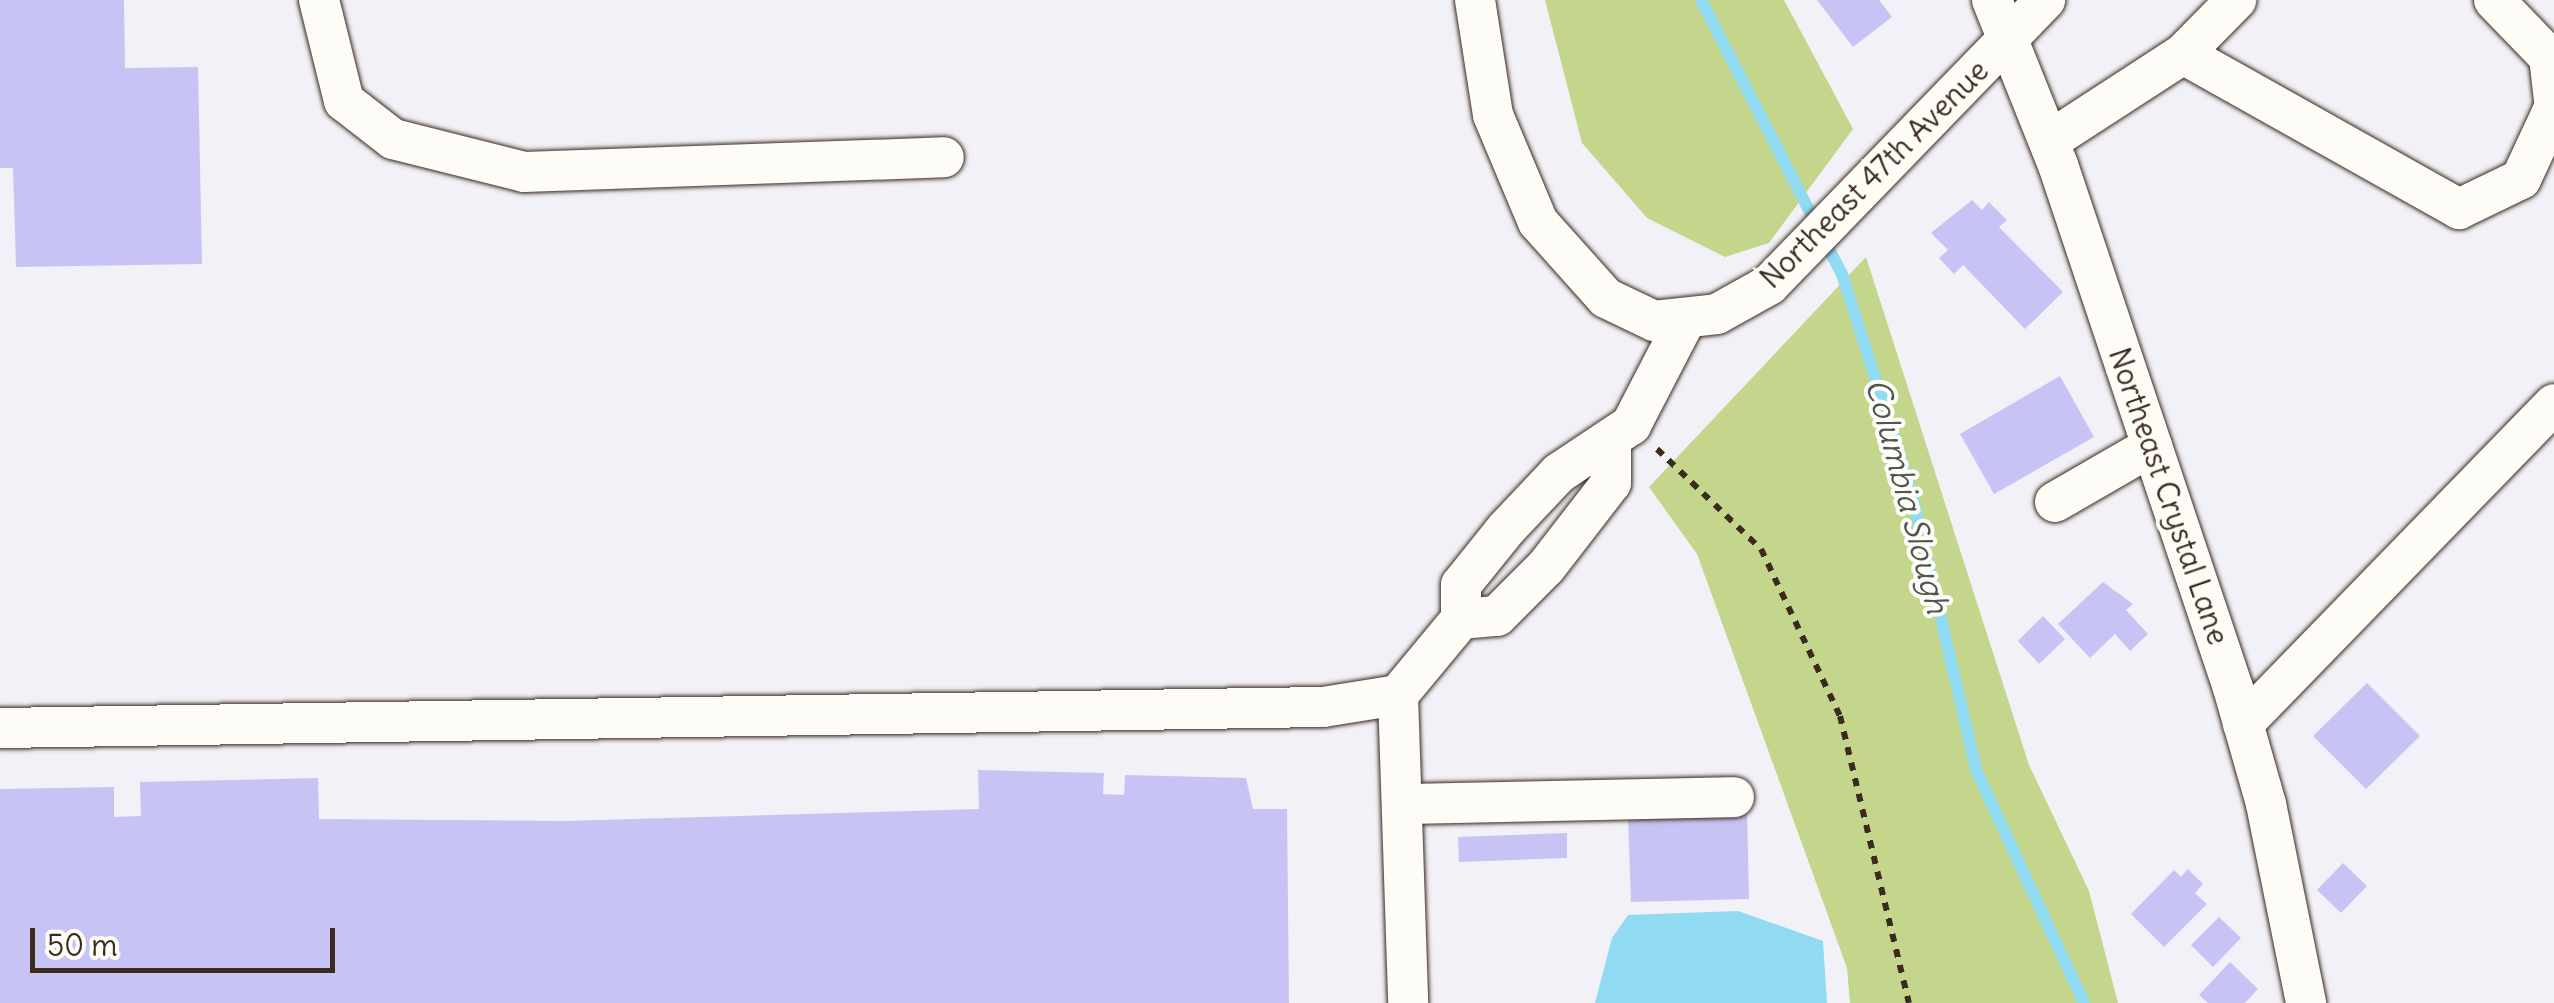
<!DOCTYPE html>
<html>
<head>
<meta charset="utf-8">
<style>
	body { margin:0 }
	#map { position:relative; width:2554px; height:1003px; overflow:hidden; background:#f2f1f7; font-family:Delius,sans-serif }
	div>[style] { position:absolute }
	.green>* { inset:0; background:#c3d68b }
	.water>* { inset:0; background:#91dbf2 }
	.stream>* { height:12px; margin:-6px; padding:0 6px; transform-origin:6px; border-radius:6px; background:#91dbf2 }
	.building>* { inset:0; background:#c7c3f5 }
	.path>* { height:6px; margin-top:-3px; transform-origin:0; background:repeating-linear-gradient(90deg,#3b2a1e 0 8px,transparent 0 16px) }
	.roads { filter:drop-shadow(0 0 2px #3b2a1e) drop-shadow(0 0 2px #3b2a1e) }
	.minor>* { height:40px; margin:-20px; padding:0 20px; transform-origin:20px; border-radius:20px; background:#fdfcf7 }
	span { translate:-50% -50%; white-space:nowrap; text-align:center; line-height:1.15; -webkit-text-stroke:8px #fdfcf7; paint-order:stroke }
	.street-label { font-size:30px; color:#3b2a1e }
	.water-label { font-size:32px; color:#505653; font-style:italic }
	.scale { position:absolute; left:30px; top:928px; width:305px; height:45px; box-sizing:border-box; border:5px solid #3b2a1e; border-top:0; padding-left:12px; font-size:30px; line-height:35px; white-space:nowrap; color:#3b2a1e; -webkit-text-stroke:8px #fdfcf7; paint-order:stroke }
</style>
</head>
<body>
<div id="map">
	<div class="green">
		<div style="clip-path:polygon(1545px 0,1784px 0,1853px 129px,1769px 243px,1725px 257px,1647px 218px,1582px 143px)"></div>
		<div style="clip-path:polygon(1866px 257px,2029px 765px,2089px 891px,2118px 1003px,1850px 1003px,1847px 968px,1697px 554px,1649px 487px)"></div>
	</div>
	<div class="water">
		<div style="clip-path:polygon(1738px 911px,1823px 941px,1827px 1003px,1595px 1003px,1612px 938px,1628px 915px)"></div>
	</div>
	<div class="stream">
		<div style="left:1701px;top:0;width:308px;rotate:62.8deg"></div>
		<div style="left:1842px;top:274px;width:231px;rotate:72.3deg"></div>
		<div style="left:1912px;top:494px;width:283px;rotate:76.9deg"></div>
		<div style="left:1976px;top:770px;width:257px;rotate:65.1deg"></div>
	</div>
	<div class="building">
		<div style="clip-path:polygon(0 0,124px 0,125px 68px,198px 67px,202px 264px,16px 267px,13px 168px,0 168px)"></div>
		<div style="clip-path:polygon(1817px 0,1879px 0,1892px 17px,1853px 47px)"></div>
		<div style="clip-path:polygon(1972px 200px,1982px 210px,1989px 202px,2007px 220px,1999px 227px,2063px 292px,2025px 329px,1963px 265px,1954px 274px,1939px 258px,1948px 250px,1931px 233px)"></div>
		<div style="clip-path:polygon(2060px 376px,2094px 437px,1994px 494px,1960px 434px)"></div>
		<div style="clip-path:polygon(2103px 582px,2133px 604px,2126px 610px,2148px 634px,2130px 651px,2115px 634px,2090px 658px,2058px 624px)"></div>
		<div style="clip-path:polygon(2043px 616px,2065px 639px,2039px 664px,2018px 641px)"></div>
		<div style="clip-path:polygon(2367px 683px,2420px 736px,2366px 789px,2313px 736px)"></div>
		<div style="clip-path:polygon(978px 770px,1104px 773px,1103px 794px,1124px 795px,1125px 775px,1246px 778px,1253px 809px,1287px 809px,1289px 1003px,0 1003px,0 789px,114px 787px,114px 817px,141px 816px,140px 782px,318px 778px,319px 819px,565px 821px,979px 809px)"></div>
		<div style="clip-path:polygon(1747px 811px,1749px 899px,1631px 902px,1628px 817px)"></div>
		<div style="clip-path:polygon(1567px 833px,1567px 858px,1459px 862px,1458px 837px)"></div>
		<div style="clip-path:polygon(2343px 863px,2367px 886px,2341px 913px,2317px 890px)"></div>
		<div style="clip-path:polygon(2188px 869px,2203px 884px,2195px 893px,2207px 904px,2164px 947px,2131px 914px,2174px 870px,2181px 877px)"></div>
		<div style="clip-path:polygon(2219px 917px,2241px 938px,2213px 967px,2191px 945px)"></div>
		<div style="clip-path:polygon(2230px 962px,2258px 989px,2245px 1003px,2208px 1003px,2199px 995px)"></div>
	</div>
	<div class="path">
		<div style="left:1657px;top:449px;width:144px;rotate:43.9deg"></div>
		<div style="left:1761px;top:549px;width:185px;rotate:64.7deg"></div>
		<div style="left:1840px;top:716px;width:295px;rotate:76.5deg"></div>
	</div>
	<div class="roads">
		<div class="minor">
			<div style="left:319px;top:0;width:104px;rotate:76.1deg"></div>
			<div style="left:344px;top:101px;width:62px;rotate:37.8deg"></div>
			<div style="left:393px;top:139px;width:135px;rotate:14.1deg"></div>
			<div style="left:524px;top:172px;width:420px;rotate:-2deg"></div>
			<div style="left:1475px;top:0;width:116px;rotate:81.1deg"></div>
			<div style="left:1493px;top:115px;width:116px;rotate:67.2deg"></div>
			<div style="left:1538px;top:222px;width:102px;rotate:48.2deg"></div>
			<div style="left:1606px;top:298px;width:53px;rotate:25.6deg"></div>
			<div style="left:1654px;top:321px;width:63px;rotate:-6.3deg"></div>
			<div style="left:1717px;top:314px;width:60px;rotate:-29.1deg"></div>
			<div style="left:1769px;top:285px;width:397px;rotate:-45.9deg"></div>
			<div style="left:1992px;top:0;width:178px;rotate:68.2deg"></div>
			<div style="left:2058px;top:165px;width:552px;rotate:71.5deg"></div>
			<div style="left:2233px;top:688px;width:121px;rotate:74.1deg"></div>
			<div style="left:2266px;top:804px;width:203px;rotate:78.6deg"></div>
			<div style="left:2494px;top:0;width:79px;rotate:46deg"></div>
			<div style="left:2549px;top:57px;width:43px;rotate:83.4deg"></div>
			<div style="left:2183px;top:54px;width:317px;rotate:29.3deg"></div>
			<div style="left:2459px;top:209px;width:69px;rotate:-25.8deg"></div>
			<div style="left:2521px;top:179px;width:78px;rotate:-65.1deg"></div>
			<div style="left:2049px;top:141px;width:160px;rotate:-33deg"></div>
			<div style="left:2183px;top:54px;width:76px;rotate:-45.5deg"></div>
			<div style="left:2055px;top:502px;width:112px;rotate:-30deg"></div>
			<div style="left:1461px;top:619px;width:36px;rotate:-5deg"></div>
			<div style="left:1497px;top:616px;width:69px;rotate:-45deg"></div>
			<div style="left:1546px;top:567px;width:106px;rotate:-52.3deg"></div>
			<div style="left:1611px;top:483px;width:41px;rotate:-90deg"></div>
			<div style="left:1398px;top:695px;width:308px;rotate:88.1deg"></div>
			<div style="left:2243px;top:724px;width:446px;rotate:-45.8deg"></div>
			<div style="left:0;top:728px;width:1323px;rotate:-0.91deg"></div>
			<div style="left:1323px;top:707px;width:76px;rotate:-9.1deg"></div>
			<div style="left:1398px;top:695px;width:99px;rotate:-50.3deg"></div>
			<div style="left:1461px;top:619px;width:34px;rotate:-90deg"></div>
			<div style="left:1461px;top:585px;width:72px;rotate:-51.2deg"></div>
			<div style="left:1506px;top:529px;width:77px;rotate:-46.6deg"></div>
			<div style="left:1559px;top:473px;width:87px;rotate:-33.7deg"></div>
			<div style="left:1631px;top:425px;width:117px;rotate:-62.6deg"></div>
			<div style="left:1404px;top:804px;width:330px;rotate:-1.2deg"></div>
		</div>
	</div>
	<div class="street-label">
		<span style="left:1874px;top:174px;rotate:-45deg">Northeast 47th Avenue</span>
		<span style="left:2169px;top:496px;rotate:71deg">Northeast Crystal Lane</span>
	</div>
	<div class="water-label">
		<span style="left:1907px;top:496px;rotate:75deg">Columbia Slough</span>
	</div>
	<div class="scale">50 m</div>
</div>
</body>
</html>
